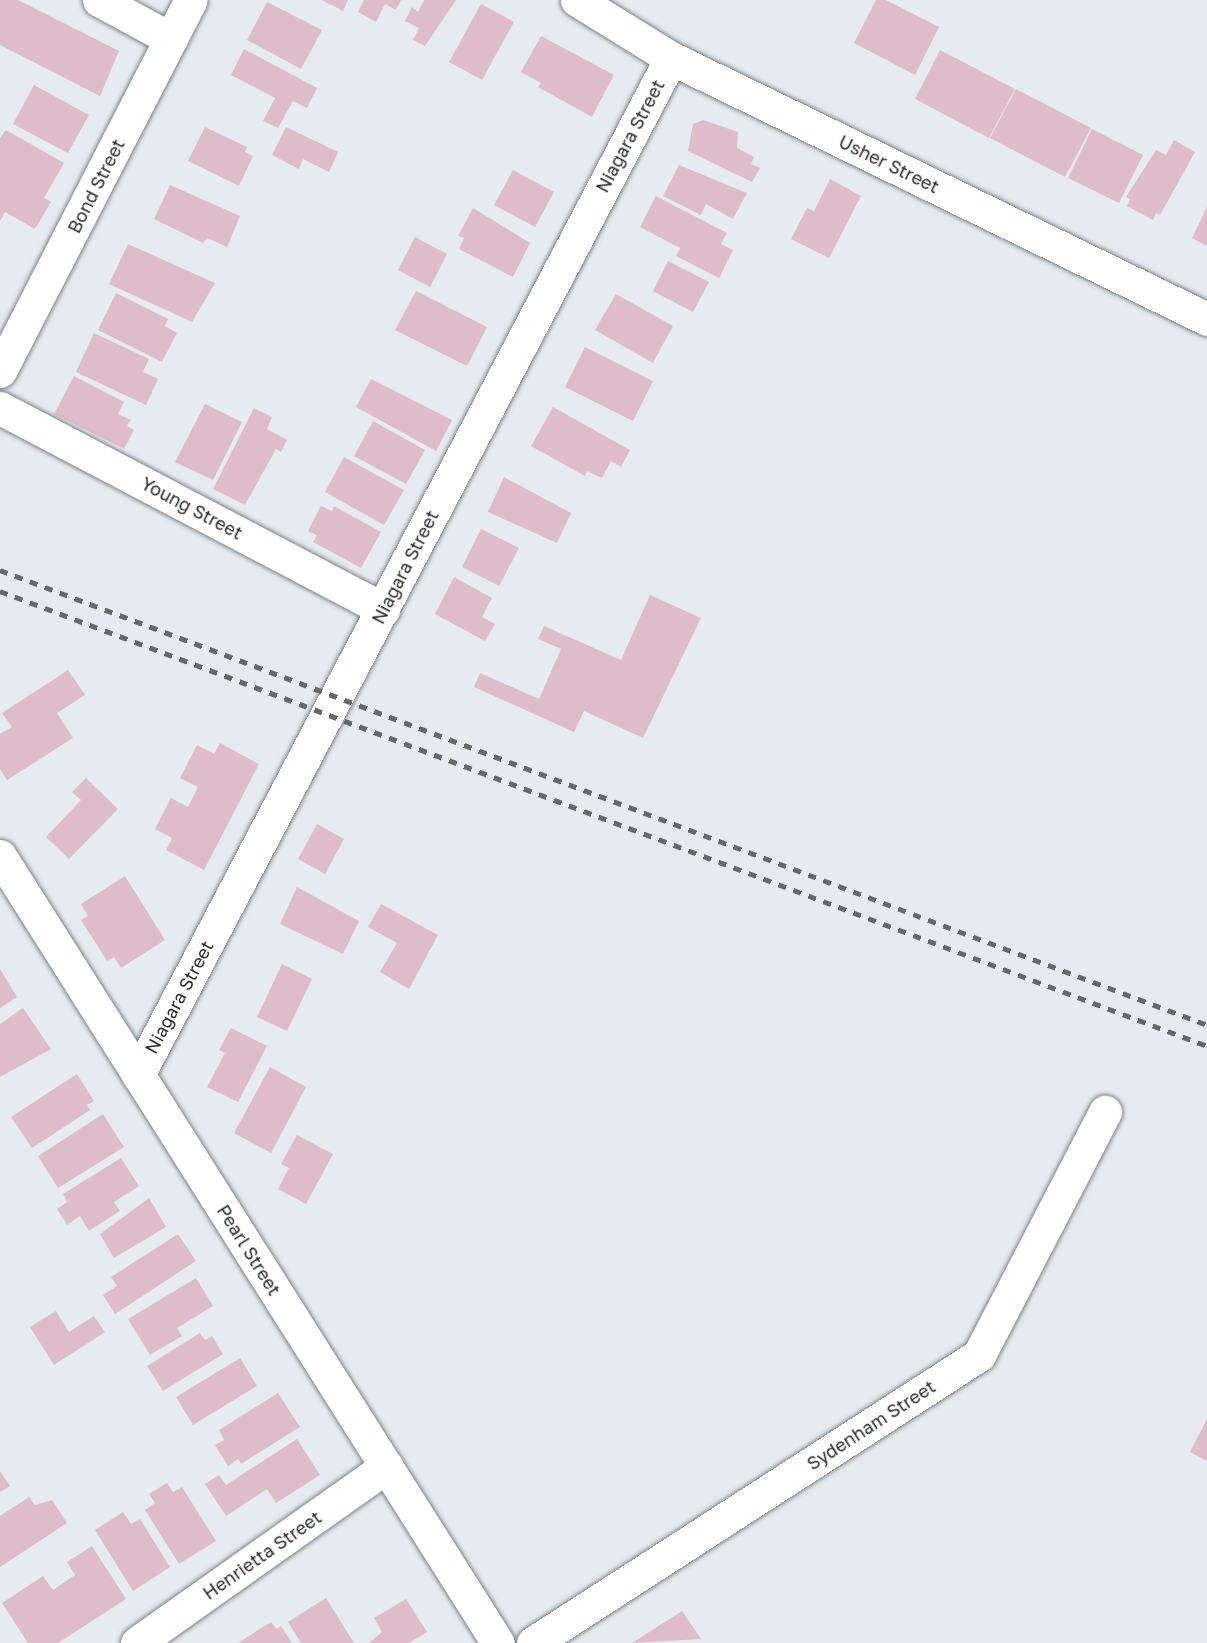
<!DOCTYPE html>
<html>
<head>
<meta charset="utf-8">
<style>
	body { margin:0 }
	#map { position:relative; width:1207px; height:1643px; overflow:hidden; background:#e6ebf0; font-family:"Golos Text",sans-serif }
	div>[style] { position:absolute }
	.building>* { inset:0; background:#debcca }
	.roads { filter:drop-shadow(0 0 2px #7d8286) drop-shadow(0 0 2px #7d8286) }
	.minor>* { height:33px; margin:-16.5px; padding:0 16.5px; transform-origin:16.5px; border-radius:16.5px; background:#fff }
	.rail>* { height:4.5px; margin-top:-2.25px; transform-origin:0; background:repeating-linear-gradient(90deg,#65686b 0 8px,transparent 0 16px) }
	span { translate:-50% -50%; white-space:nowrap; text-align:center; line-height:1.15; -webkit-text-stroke:4.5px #fff; paint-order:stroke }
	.street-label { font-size:18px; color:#282a2c }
</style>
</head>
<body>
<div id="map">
	<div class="building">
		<div style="clip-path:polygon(0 0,18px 0,119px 51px,100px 96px,0 45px)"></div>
		<div style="clip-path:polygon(322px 0,348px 0,343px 11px)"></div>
		<div style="clip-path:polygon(364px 0,401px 0,396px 10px,385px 4px,376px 22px,358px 12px)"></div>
		<div style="clip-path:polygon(424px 0,456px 0,425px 46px,413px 40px,419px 28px,405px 21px,412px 7px,418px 12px)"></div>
		<div style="clip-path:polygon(876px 0,886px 0,939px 27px,915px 75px,854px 43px)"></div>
		<div style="clip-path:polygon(267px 2px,322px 30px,301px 69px,247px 40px)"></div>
		<div style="clip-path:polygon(481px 4px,514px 22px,482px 80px,449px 62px)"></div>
		<div style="clip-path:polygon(541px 36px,614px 75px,592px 117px,538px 87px,541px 83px,521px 72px)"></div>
		<div style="clip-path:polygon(244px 49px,317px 88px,307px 108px,293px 101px,278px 128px,263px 121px,275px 98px,231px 75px)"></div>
		<div style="clip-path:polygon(940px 50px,1015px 89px,989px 138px,915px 99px)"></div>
		<div style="clip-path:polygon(34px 85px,89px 115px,68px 153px,13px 124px)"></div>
		<div style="clip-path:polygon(1016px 89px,1091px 128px,1065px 177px,990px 138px)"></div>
		<div style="clip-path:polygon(703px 120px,738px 132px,737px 148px,754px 157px,751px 164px,760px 168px,752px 182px,688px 151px,693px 124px)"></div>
		<div style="clip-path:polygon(205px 127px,247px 147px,245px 152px,253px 156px,239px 186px,188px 161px)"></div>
		<div style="clip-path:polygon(286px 127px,338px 152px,329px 172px,303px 159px,299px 169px,272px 155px)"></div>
		<div style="clip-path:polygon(1092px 129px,1143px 155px,1119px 203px,1068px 178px)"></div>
		<div style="clip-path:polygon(6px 130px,64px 163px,44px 198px,51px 202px,35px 229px,5px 212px,0 221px,0 138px)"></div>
		<div style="clip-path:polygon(1174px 140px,1195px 152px,1160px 215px,1156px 213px,1153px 220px,1127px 206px,1130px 199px,1126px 197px,1156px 150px,1166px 155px)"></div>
		<div style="clip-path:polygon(679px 165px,747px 193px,733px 219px,706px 204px,701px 215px,663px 196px)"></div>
		<div style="clip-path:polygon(513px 170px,554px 192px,535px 227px,494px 205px)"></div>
		<div style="clip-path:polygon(830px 179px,861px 196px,829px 258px,791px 239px,807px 208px,814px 211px)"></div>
		<div style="clip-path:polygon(170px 185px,240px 216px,227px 247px,207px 238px,203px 243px,154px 219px)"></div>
		<div style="clip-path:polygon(656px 196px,727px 233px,721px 244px,733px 250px,719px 278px,676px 256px,680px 248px,640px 227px)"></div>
		<div style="clip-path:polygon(1207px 207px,1207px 246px,1192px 238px)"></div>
		<div style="clip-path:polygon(473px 208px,530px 243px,513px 277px,459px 249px,464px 238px,458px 236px)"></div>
		<div style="clip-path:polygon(415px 237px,447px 254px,430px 287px,398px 270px)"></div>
		<div style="clip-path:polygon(128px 244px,215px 283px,192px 322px,109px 284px)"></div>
		<div style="clip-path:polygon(668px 261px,709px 282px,693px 312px,653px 291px)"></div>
		<div style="clip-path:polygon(416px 291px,487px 327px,467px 366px,395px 330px)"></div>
		<div style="clip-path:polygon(116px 293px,168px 319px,165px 326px,177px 333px,162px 362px,98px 330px)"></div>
		<div style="clip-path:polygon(616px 294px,673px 326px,653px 363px,595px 330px)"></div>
		<div style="clip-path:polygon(94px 333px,149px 359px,143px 372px,158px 379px,146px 405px,76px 372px)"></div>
		<div style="clip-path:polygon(585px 347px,653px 381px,633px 421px,565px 387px)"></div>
		<div style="clip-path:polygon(74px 376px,124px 402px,118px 414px,131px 420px,127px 426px,134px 430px,124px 449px,54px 414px)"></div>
		<div style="clip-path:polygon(371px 379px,452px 420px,436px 451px,356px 407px)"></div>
		<div style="clip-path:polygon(205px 404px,242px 422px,213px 480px,175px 462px)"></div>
		<div style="clip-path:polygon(553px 407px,630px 450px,621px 467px,611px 461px,602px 478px,587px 471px,585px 476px,531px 446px)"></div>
		<div style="clip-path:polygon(254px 408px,272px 417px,267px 429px,287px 440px,281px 452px,276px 449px,245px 505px,213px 489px)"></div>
		<div style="clip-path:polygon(373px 421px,425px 450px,406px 484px,354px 456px)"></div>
		<div style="clip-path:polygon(344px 457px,404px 490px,384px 525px,325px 492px)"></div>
		<div style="clip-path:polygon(504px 477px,571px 513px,557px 543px,488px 512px)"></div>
		<div style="clip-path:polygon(321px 506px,332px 511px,334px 506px,381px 532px,361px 568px,313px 542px,317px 535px,308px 531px)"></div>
		<div style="clip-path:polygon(481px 529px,519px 548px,499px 586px,462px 567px)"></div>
		<div style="clip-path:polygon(454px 577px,492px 598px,482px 617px,495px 624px,485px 641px,435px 614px)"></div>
		<div style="clip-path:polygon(650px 595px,701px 618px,643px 738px,584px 711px,574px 732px,474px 687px,480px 673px,539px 699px,561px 649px,538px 639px,544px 626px,621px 660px)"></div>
		<div style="clip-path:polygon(68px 670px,85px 695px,57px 713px,73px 738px,7px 780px,0 769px,0 734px,12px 727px,2px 713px)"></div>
		<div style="clip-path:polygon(220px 743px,259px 764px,204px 870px,166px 850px,172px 838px,155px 829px,171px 798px,188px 807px,198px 787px,180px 778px,197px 745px,214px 754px)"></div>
		<div style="clip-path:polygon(86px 778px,118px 809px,69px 859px,46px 837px,81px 800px,72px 792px)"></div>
		<div style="clip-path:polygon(317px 824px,344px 839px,325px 874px,298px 859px)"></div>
		<div style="clip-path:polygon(125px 876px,165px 940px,121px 968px,114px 957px,107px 961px,81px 920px,88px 916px,81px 904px)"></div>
		<div style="clip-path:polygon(297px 887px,359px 921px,343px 954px,280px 924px)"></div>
		<div style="clip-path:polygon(381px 904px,438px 935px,409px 989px,380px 972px,397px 943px,368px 927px)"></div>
		<div style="clip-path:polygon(282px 964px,312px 979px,287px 1031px,257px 1017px)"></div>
		<div style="clip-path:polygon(0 969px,17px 997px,0 1008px)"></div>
		<div style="clip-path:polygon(23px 1008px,51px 1049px,0 1077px,0 1024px)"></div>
		<div style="clip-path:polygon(231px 1028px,267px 1046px,238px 1102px,207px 1087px,225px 1053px,219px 1050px)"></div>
		<div style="clip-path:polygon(270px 1067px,306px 1087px,271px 1153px,234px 1133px)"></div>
		<div style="clip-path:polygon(77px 1074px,94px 1101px,87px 1105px,90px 1110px,32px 1148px,11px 1117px)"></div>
		<div style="clip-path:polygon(103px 1114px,124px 1147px,58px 1188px,38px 1156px)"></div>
		<div style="clip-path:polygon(297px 1135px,333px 1154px,306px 1204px,278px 1189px,289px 1168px,281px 1164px)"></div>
		<div style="clip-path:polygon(121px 1158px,139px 1186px,114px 1202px,120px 1211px,89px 1231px,80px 1216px,67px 1225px,57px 1209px,67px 1202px,63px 1194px)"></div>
		<div style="clip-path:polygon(149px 1198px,166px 1227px,114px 1258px,100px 1234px)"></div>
		<div style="clip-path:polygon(178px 1234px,196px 1261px,115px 1314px,103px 1295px,117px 1286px,111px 1277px)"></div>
		<div style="clip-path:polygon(196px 1278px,213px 1306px,177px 1328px,182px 1336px,150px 1355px,128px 1319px)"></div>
		<div style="clip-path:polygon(56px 1311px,69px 1332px,94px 1316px,105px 1332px,54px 1365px,30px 1327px)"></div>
		<div style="clip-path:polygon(200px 1333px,205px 1340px,212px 1336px,223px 1354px,163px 1391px,147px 1366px)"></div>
		<div style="clip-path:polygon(240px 1358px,257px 1386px,193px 1425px,176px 1397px)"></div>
		<div style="clip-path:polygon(278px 1393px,300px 1427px,241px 1464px,238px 1459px,228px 1466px,215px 1445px,224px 1440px,219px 1430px)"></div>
		<div style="clip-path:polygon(1207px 1419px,1207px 1461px,1190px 1452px)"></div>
		<div style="clip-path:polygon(297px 1439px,320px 1475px,276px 1503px,267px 1489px,226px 1516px,205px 1484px,219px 1475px,226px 1485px)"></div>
		<div style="clip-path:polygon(0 1471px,10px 1486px,0 1492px)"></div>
		<div style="clip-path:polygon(167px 1483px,173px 1492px,182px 1487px,216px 1541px,179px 1564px,145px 1510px,155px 1503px,149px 1494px)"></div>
		<div style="clip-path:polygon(29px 1497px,35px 1505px,52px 1500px,67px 1523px,0 1567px,0 1516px)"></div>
		<div style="clip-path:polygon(123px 1512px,131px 1524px,140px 1519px,170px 1567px,133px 1591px,95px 1530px)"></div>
		<div style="clip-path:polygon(92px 1546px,126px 1599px,58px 1643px,28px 1643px,2px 1603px,43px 1576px,53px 1590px,75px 1575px,67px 1562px)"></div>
		<div style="clip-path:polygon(326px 1598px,354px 1643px,301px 1643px,288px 1622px)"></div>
		<div style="clip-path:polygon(406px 1599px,427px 1632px,409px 1643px,369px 1643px,382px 1632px,374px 1618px)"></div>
		<div style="clip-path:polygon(682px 1611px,701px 1639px,632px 1643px)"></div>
		<div style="clip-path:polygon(271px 1622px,277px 1629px,281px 1626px,292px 1643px,238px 1643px)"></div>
	</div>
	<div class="roads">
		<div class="minor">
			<div style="left:99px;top:0;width:82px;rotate:28.4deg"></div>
			<div style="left:577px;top:0;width:110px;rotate:31.7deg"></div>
			<div style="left:671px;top:58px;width:596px;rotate:25.96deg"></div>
			<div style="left:0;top:371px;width:417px;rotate:-62.8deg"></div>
			<div style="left:0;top:408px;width:433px;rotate:27.7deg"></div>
			<div style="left:0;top:856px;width:931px;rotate:57.68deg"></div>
			<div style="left:138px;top:1075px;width:1148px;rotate:-62.34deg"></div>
			<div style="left:137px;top:1643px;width:306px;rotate:-35.3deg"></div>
			<div style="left:533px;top:1643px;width:531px;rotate:-32.85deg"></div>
			<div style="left:979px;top:1355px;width:274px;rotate:-62.6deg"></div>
		</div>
	</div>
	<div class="rail">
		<div style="left:0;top:570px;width:1290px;rotate:20.65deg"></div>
		<div style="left:0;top:591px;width:1290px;rotate:20.65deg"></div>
	</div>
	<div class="street-label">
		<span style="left:630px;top:136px;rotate:-62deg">Niagara Street</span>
		<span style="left:889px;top:164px;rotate:26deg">Usher Street</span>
		<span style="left:96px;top:186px;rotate:-63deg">Bond Street</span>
		<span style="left:192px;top:508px;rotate:28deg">Young Street</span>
		<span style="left:405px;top:567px;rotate:-63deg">Niagara Street</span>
		<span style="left:179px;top:997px;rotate:-62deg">Niagara Street</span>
		<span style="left:249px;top:1250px;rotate:58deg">Pearl Street</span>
		<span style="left:871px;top:1425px;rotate:-33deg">Sydenham Street</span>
		<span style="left:262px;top:1555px;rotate:-35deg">Henrietta Street</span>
	</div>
</div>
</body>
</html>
